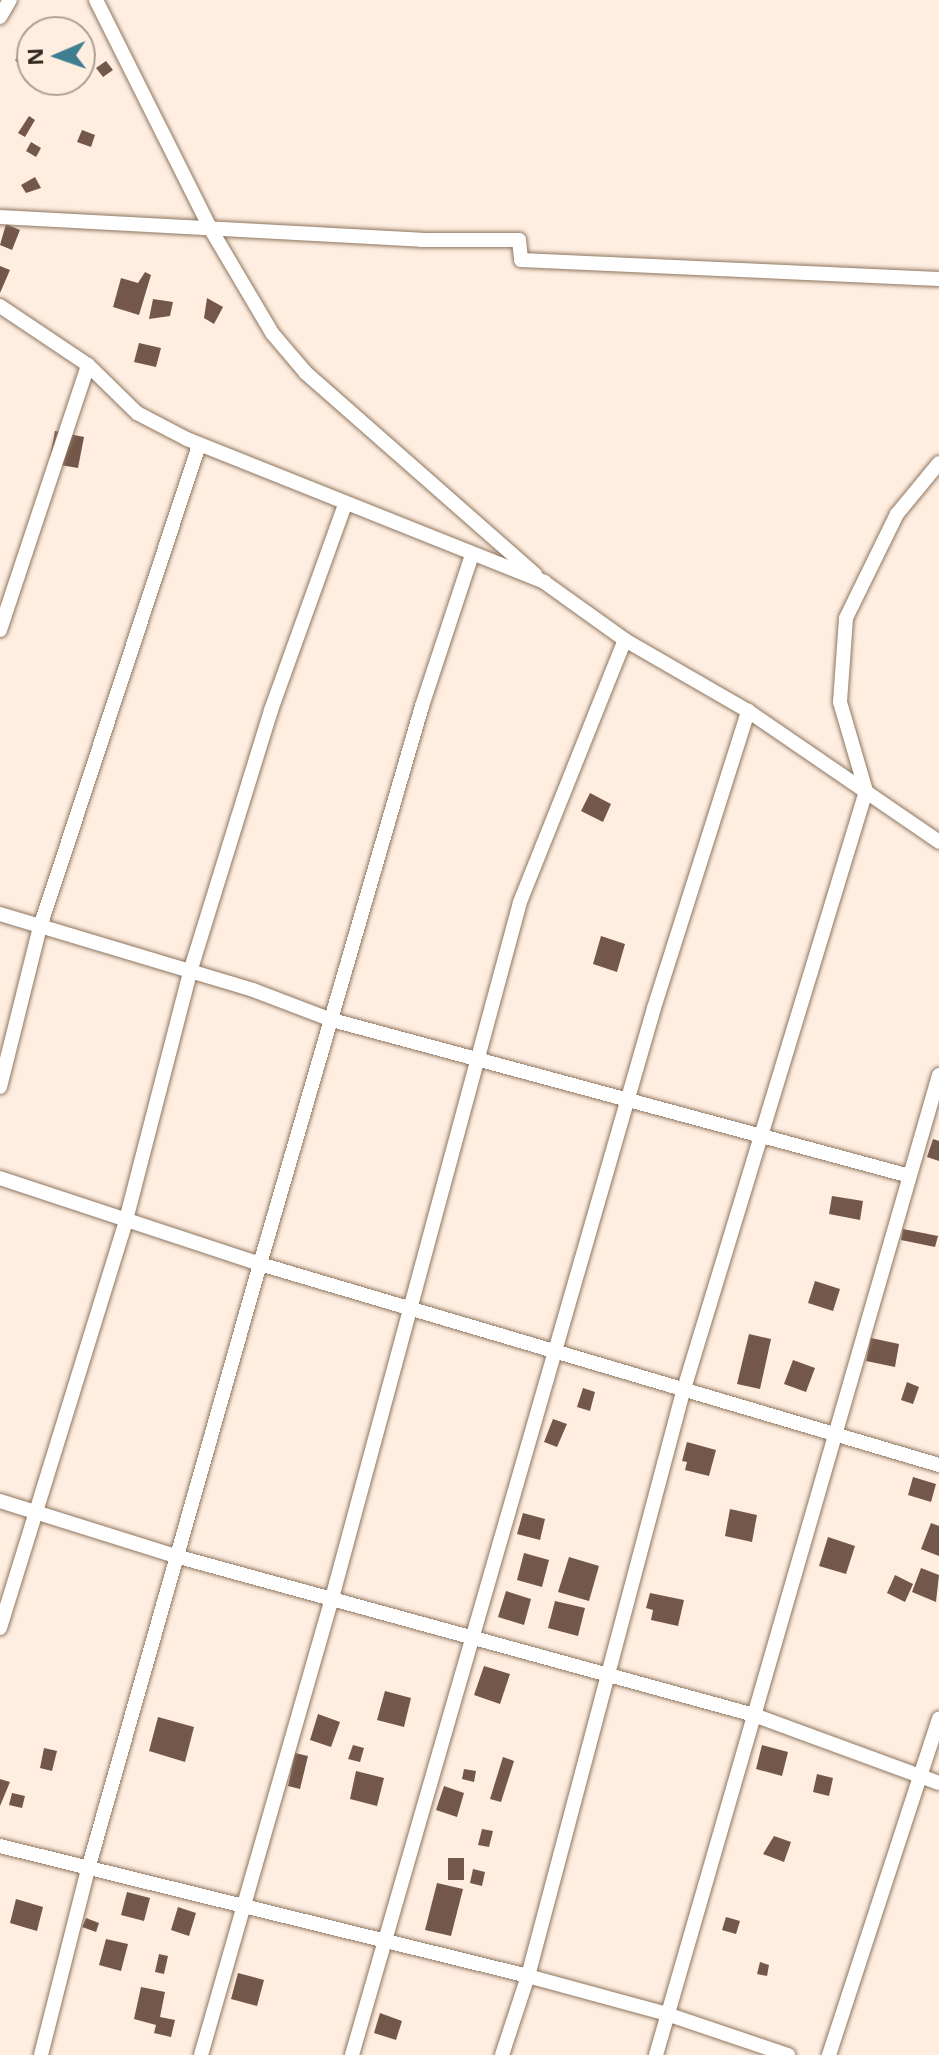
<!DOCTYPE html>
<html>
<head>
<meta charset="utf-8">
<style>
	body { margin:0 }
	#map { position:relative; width:939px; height:2055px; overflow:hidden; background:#ffeee0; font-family:"Noto Sans",sans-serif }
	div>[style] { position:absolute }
	.building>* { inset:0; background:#735748 }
	.roads { filter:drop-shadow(0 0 2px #8e7660) drop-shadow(0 0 2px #8e7660) }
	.minor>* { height:14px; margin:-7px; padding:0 7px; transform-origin:7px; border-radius:7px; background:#fff }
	span { translate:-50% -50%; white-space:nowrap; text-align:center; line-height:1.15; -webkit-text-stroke:8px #ffeee0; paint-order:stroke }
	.north { position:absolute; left:16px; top:16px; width:80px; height:80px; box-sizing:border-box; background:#ffeee0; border:2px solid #aea094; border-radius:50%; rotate:268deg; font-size:22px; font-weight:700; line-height:32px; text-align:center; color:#342a21 }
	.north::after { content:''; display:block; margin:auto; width:28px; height:36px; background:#3d7f91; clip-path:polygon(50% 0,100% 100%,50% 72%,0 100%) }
</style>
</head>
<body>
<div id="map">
	<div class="building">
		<div style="clip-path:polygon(87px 43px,92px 47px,83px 61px,80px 52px)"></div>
		<div style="clip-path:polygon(27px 48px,32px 53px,29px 74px,15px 60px)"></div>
		<div style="clip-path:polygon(106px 61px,113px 70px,103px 77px,96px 68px)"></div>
		<div style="clip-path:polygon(37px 80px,59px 80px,49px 94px,34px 84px)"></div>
		<div style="clip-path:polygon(29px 116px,35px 120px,25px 137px,18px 133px)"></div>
		<div style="clip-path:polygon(82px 130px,95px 135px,91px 147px,77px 142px)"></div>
		<div style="clip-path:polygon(31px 142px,41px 148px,36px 157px,26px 151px)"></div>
		<div style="clip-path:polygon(35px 177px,41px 188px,26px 193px,21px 185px)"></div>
		<div style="clip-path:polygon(6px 224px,20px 230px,12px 250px,0 245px)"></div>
		<div style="clip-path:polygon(0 266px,10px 270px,0 293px)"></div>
		<div style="clip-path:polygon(145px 272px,151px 275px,139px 315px,113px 307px,121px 278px,138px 283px)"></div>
		<div style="clip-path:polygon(207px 298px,223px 307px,214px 324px,204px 318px)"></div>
		<div style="clip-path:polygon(153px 299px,173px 302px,170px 316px,149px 319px)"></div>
		<div style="clip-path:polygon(139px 343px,161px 348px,156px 367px,134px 362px)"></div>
		<div style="clip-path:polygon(55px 431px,84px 437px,78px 468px,49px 463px)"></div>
		<div style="clip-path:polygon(590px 793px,611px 804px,603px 822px,581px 811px)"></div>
		<div style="clip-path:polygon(601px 936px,625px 944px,617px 972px,593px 964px)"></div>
		<div style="clip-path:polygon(933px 1139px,939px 1141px,939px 1161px,927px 1157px)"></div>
		<div style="clip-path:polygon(832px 1196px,863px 1201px,860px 1220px,829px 1214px)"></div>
		<div style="clip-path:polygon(903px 1229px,938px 1236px,935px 1247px,901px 1240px)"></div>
		<div style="clip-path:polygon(815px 1281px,840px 1289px,833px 1311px,808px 1303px)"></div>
		<div style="clip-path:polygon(749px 1334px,771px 1339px,760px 1389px,737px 1384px)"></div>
		<div style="clip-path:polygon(871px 1338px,899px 1344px,895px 1367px,866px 1361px)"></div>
		<div style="clip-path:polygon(793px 1360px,815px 1368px,806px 1392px,784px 1384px)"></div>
		<div style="clip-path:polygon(907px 1382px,919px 1387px,913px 1404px,901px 1400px)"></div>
		<div style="clip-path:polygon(583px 1388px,595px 1392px,590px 1411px,577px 1407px)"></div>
		<div style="clip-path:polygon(553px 1419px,567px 1424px,557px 1447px,544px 1442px)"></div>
		<div style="clip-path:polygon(687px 1442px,716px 1450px,709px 1476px,685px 1470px,687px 1462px,682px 1461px)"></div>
		<div style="clip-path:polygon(913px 1477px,936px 1484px,931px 1502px,908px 1495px)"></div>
		<div style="clip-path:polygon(730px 1509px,757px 1515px,752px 1542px,725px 1536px)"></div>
		<div style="clip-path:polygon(523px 1513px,545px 1519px,540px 1540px,517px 1534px)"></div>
		<div style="clip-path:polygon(931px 1523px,939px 1526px,939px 1556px,921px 1549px)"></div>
		<div style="clip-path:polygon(828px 1537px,855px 1546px,846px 1574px,819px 1566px)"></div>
		<div style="clip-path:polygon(524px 1553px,549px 1560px,542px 1587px,517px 1580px)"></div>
		<div style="clip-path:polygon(569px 1557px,599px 1566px,589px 1601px,558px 1592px)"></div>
		<div style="clip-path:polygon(921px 1568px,939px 1575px,936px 1602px,912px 1592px)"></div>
		<div style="clip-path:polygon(895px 1575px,913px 1584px,905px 1602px,887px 1593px)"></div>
		<div style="clip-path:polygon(506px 1591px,531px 1599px,524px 1625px,498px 1617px)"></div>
		<div style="clip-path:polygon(650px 1593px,684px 1600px,678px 1626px,651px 1620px,653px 1610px,646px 1608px)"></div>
		<div style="clip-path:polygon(555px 1601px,585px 1608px,578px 1636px,548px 1628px)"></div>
		<div style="clip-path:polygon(484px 1666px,510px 1674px,500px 1704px,474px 1695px)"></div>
		<div style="clip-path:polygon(385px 1691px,411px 1698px,404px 1727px,377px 1720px)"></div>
		<div style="clip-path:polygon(318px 1714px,340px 1722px,331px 1747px,310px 1740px)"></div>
		<div style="clip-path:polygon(158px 1717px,194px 1727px,185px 1762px,149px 1751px)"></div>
		<div style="clip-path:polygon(353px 1745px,364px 1748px,360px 1762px,348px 1759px)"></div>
		<div style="clip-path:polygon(762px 1745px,788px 1752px,782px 1776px,756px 1769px)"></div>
		<div style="clip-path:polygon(44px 1748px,57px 1751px,52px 1771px,40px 1768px)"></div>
		<div style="clip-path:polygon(295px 1753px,308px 1756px,300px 1789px,288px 1786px)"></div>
		<div style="clip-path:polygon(503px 1757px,514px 1761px,501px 1802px,490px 1799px)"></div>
		<div style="clip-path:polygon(464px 1769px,476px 1771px,474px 1782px,462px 1779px)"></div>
		<div style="clip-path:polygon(356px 1771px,384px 1778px,377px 1806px,350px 1799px)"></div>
		<div style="clip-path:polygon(817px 1774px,833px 1778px,829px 1796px,813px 1792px)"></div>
		<div style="clip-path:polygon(0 1779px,10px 1782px,0 1806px)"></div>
		<div style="clip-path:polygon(444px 1786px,464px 1793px,457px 1817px,436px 1810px)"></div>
		<div style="clip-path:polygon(12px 1793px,25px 1796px,22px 1808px,9px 1805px)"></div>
		<div style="clip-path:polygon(482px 1829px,493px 1831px,489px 1847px,478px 1845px)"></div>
		<div style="clip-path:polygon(774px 1836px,791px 1842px,784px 1862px,763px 1854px)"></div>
		<div style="clip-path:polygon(448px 1858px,464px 1858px,464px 1880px,448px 1880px)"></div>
		<div style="clip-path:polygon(473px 1869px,485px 1872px,482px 1886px,470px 1883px)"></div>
		<div style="clip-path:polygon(437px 1883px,463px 1889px,451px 1936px,425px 1930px)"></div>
		<div style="clip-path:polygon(127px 1892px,150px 1898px,144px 1921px,121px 1915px)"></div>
		<div style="clip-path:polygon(16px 1899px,43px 1907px,37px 1931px,10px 1923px)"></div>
		<div style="clip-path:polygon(178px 1907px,196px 1913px,189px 1936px,171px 1930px)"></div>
		<div style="clip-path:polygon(726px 1917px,740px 1921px,736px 1934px,722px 1930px)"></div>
		<div style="clip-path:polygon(86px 1918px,99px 1923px,96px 1932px,82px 1927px)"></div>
		<div style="clip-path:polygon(106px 1939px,128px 1944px,121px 1971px,99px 1965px)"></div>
		<div style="clip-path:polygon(159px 1954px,168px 1956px,164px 1974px,155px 1972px)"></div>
		<div style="clip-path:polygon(760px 1962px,769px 1965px,767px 1976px,757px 1974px)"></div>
		<div style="clip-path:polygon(238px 1973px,264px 1980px,257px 2006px,231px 1999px)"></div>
		<div style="clip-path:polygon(141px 1987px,165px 1992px,160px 2017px,175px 2020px,171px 2037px,154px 2033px,156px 2025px,134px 2019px)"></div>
		<div style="clip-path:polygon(380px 2013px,402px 2021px,396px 2040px,374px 2033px)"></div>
	</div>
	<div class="roads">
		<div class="minor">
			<div style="left:96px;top:0;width:255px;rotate:63.4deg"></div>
			<div style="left:210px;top:228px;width:122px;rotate:59.4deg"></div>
			<div style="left:272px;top:333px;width:52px;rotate:49.6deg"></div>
			<div style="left:306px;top:373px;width:305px;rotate:41.3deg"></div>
			<div style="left:0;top:17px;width:20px;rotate:-60deg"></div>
			<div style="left:0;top:217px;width:422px;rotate:3.1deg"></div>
			<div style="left:421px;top:240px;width:98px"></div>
			<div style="left:519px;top:240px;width:20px;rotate:84deg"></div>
			<div style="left:521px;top:260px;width:418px;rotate:2.6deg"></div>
			<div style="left:0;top:306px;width:106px;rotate:33.8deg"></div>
			<div style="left:88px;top:365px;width:69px;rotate:44.4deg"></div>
			<div style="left:137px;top:413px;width:56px;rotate:27.5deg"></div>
			<div style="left:187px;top:439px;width:385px;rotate:21.8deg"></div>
			<div style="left:544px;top:582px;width:100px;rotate:35.6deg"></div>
			<div style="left:625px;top:640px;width:142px;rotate:30deg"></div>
			<div style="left:748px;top:711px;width:232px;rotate:34.4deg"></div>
			<div style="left:0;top:630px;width:279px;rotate:-71.6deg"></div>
			<div style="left:0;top:914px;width:264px;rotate:16.7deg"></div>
			<div style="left:253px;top:990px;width:85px;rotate:20.8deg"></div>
			<div style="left:332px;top:1020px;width:595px;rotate:15.11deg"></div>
			<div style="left:0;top:1087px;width:165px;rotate:-76deg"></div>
			<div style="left:40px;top:927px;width:508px;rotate:-71.74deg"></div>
			<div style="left:0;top:1178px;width:274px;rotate:18.3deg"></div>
			<div style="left:260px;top:1264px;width:708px;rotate:16.49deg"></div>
			<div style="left:0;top:1501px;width:188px;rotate:17.4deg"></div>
			<div style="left:179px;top:1557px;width:596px;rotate:15.36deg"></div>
			<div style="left:754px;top:1715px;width:197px;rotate:20.2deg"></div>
			<div style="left:0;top:1628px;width:427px;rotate:-72.8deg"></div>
			<div style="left:126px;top:1220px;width:256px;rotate:-75.5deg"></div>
			<div style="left:190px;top:972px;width:274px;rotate:-72.8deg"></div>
			<div style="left:271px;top:710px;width:218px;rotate:-70.2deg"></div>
			<div style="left:0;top:1846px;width:544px;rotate:13.83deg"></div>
			<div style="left:528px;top:1976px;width:144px;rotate:15.3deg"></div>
			<div style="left:667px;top:2014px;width:128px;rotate:18.7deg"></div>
			<div style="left:41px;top:2055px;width:192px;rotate:-75.8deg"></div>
			<div style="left:88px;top:1869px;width:629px;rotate:-74.13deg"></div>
			<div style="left:260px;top:1264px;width:581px;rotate:-73.81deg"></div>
			<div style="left:422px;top:706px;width:159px;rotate:-71.7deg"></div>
			<div style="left:201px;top:2055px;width:475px;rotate:-74deg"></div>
			<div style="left:332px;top:1598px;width:721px;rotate:-74.88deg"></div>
			<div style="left:520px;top:902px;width:282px;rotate:-68.2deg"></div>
			<div style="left:352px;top:2055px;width:1090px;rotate:-73.91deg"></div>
			<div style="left:654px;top:1008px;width:312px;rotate:-72.4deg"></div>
			<div style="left:502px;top:2055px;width:83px;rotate:-71.8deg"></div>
			<div style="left:528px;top:1976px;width:604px;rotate:-75.14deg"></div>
			<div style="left:683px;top:1392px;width:628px;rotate:-73.06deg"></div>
			<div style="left:866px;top:791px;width:93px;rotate:-106.3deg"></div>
			<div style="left:840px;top:702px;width:84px;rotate:-85.9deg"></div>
			<div style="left:846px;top:618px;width:116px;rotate:-63.9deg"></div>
			<div style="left:897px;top:514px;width:66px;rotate:-50.5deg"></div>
			<div style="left:656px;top:2055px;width:1020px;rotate:-73.89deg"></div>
			<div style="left:829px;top:2055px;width:354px;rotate:-71.9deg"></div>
		</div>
	</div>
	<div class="north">N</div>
</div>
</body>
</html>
